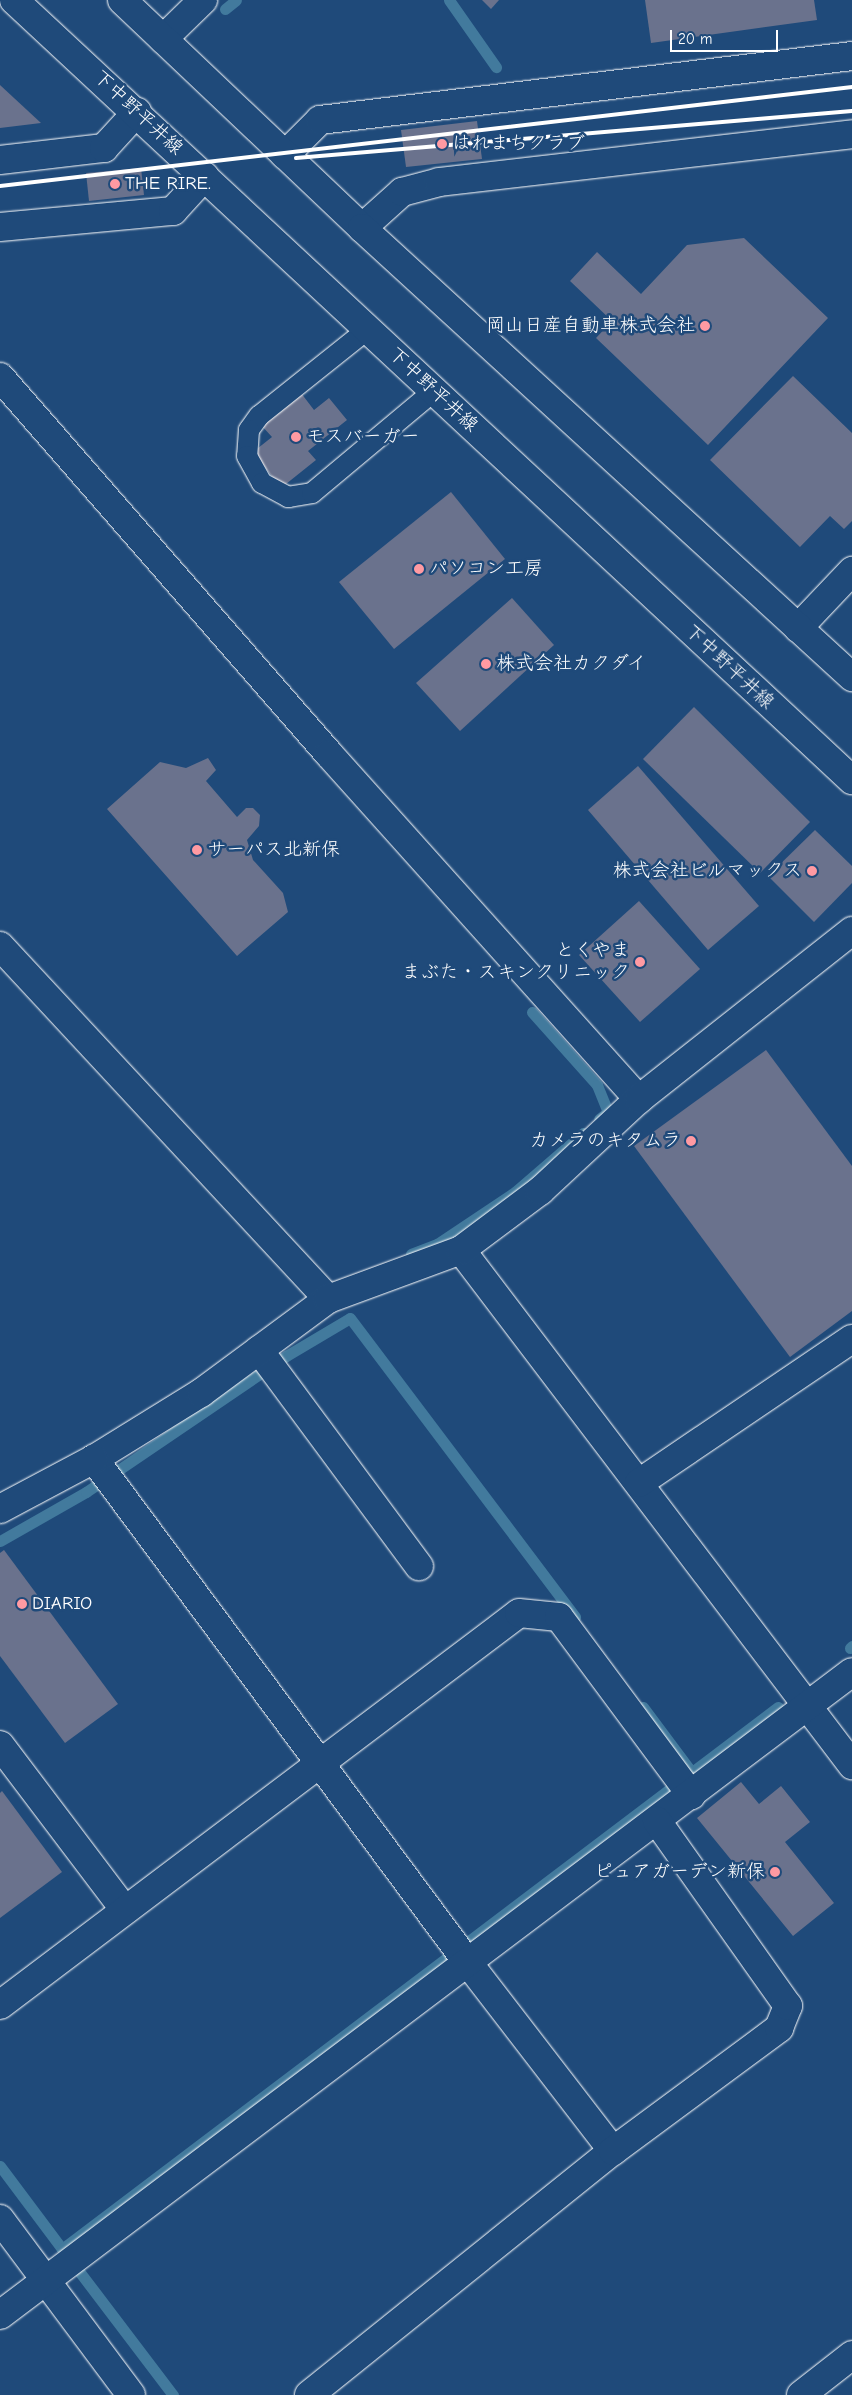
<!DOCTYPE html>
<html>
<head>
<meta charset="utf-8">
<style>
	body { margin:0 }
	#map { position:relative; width:852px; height:2395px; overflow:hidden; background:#1f4a7a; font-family:"Comic Neue","Klee One",sans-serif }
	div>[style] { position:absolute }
	.stream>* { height:11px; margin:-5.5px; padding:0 5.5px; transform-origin:5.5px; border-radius:5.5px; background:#427a9d }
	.building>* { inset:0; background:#6a728d }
	.roads { filter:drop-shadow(0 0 1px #fff) drop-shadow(0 0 1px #fff) }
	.lane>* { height:20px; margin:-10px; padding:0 10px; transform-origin:10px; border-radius:10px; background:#1f4a7a }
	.street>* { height:28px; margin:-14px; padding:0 14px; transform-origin:14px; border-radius:14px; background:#1f4a7a }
	.secondary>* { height:28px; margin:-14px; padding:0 14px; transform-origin:14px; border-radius:14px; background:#1f4a7a }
	.rail>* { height:4px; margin:-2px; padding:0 2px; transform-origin:2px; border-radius:2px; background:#fff }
	.dots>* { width:14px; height:14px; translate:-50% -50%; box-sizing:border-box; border:2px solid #1f4a7a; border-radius:50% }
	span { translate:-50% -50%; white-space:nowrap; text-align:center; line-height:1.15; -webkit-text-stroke:5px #1f4a7a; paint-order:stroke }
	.street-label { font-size:19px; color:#fff }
	.poi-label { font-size:19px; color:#fff }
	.left { translate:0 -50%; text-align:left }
	.right { translate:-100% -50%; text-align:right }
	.scale { position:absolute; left:670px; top:30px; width:108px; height:22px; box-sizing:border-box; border:2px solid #fff; border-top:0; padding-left:6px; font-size:15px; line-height:18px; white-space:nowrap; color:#fff; -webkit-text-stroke:4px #1f4a7a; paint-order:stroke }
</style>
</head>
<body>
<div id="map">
	<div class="stream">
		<div style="left:449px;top:0;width:82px;rotate:55deg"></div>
		<div style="left:225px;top:9px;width:14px;rotate:-39deg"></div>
		<div style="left:532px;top:1012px;width:98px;rotate:48.3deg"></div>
		<div style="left:597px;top:1085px;width:29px;rotate:68deg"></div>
		<div style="left:608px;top:1112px;width:11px;rotate:142deg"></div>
		<div style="left:411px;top:1254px;width:28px;rotate:-21deg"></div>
		<div style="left:437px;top:1244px;width:94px;rotate:-33.7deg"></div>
		<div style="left:515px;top:1192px;width:90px;rotate:-40.9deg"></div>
		<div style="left:0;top:1541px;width:99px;rotate:-29.7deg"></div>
		<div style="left:86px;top:1492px;width:242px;rotate:-34.2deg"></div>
		<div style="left:286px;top:1356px;width:74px;rotate:-30.7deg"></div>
		<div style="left:350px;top:1318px;width:374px;rotate:53deg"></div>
		<div style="left:850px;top:1648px;width:3px;rotate:-45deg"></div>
		<div style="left:643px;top:1707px;width:84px;rotate:53.3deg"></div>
		<div style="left:0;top:2166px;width:104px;rotate:53.2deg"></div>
		<div style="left:173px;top:2395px;width:183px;rotate:-127.2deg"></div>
		<div style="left:62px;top:2249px;width:898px;rotate:-37.13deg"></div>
	</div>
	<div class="building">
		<div style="clip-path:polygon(482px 0,499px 0,491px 9px)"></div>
		<div style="clip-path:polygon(645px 0,814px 0,817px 20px,651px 43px)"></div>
		<div style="clip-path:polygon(0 85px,41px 123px,0 128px)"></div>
		<div style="clip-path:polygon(477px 121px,482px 159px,406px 167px,401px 130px)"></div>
		<div style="clip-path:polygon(141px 168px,144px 195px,89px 201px,86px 173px)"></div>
		<div style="clip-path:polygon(744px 238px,828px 318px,708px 445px,596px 338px,612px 321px,570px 281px,597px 252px,641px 294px,687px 245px)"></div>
		<div style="clip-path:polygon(793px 376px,852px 433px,852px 521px,844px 529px,830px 516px,800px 547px,710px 460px)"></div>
		<div style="clip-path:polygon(301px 393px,314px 410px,329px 398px,347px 420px,308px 451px,316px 460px,281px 488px,253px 452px,272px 437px,261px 425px)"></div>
		<div style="clip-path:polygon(451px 492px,505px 559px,394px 649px,339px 582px)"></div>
		<div style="clip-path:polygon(512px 598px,554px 645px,460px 731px,416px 683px)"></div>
		<div style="clip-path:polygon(694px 707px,810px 822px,760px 873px,643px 759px)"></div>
		<div style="clip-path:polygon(208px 758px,216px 770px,206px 781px,237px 817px,246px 808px,253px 808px,260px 815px,259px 826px,247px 840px,253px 860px,283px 893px,288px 912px,237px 956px,107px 809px,160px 762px,186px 768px)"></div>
		<div style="clip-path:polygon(638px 766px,759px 906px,708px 950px,588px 810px)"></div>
		<div style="clip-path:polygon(815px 830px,852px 866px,852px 883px,814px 922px,768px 876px)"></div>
		<div style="clip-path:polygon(639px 901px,700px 969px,640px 1022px,579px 955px)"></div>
		<div style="clip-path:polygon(766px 1050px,852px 1166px,852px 1311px,790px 1357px,634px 1146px)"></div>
		<div style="clip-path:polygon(4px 1550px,118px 1704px,65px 1743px,0 1656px,0 1553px)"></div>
		<div style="clip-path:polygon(741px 1782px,759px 1804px,781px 1786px,810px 1822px,785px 1842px,834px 1903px,793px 1936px,697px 1818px)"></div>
		<div style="clip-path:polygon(2px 1791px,62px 1872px,0 1918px,0 1793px)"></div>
	</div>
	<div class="roads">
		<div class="lane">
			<div style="left:368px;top:329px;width:139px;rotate:141.4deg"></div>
			<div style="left:259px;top:416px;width:17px;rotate:126deg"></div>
			<div style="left:249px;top:430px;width:26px;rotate:94deg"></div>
			<div style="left:247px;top:456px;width:31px;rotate:61deg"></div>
			<div style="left:262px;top:483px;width:30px;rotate:28deg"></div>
			<div style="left:288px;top:497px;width:24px;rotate:-9deg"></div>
			<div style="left:312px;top:493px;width:159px;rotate:-39.9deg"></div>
		</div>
		<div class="street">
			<div style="left:163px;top:39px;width:56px;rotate:-44.3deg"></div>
			<div style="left:285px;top:155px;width:49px;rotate:-45deg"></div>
			<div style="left:320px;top:120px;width:536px;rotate:-6.86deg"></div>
			<div style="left:0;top:160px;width:105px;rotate:-6.6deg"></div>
			<div style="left:104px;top:148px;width:49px;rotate:-47.5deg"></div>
			<div style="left:0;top:227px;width:174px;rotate:-5.3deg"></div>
			<div style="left:173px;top:211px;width:47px;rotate:-47.6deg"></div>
			<div style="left:362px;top:228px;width:54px;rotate:-42deg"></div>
			<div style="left:402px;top:192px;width:38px;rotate:-15deg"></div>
			<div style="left:439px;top:182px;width:416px;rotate:-6.6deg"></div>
			<div style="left:0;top:377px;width:500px;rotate:48.89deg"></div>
			<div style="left:329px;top:754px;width:464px;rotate:48.1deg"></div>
			<div style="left:798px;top:628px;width:79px;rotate:-46.5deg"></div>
			<div style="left:0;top:946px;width:482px;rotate:47.1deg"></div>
			<div style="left:461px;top:1250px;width:647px;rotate:52.79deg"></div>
			<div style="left:259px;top:1350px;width:269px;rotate:53.5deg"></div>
			<div style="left:639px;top:1483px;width:257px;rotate:-34.1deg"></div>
			<div style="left:0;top:1745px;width:207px;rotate:52.9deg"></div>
			<div style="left:0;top:2005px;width:650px;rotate:-37.06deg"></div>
			<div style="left:519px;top:1613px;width:40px;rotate:5.7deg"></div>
			<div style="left:559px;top:1617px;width:222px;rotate:53.4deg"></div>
			<div style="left:613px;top:2151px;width:237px;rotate:-127.6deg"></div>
			<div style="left:468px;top:1963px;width:628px;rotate:-126.58deg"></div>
			<div style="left:94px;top:1459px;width:126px;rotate:-31.7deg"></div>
			<div style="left:201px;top:1393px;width:158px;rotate:-36.5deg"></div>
			<div style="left:328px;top:1299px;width:142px;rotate:-20.2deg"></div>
			<div style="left:461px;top:1250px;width:99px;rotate:-36.8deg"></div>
			<div style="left:540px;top:1191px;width:135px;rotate:-42.9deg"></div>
			<div style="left:639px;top:1099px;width:271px;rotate:-38.3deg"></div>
			<div style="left:0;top:2219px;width:219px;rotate:53.3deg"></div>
			<div style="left:0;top:2315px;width:1067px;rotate:-37.04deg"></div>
			<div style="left:309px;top:2395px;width:390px;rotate:-38.8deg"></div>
			<div style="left:613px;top:2151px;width:207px;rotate:-36.5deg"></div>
			<div style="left:779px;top:2028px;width:24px;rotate:-68deg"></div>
			<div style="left:788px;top:2006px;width:227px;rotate:-125.3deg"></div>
			<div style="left:801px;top:2395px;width:65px;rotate:-38.1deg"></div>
		</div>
		<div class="secondary">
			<div style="left:14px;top:0;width:1145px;rotate:42.95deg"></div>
			<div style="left:122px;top:0;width:331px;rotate:43.5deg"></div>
			<div style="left:362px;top:228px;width:665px;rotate:42.5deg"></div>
			<div style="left:0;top:1509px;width:106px;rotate:-28deg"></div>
		</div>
	</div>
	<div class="rail">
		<div style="left:296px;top:158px;width:558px;rotate:-4.83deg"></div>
		<div style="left:0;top:186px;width:858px;rotate:-6.63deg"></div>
	</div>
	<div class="dots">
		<div style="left:442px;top:144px;background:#ff9aa2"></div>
		<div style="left:115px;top:184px;background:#ff9aa2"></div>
		<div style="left:705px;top:326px;background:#ff9aa2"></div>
		<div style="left:296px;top:437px;background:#ff9aa2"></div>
		<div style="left:419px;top:569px;background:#ff9aa2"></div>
		<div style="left:486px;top:664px;background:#ff9aa2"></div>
		<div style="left:197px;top:850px;background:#ff9aa2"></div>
		<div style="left:812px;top:871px;background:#ff9aa2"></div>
		<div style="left:640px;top:962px;background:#ff9aa2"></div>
		<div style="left:691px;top:1141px;background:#ff9aa2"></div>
		<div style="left:22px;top:1604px;background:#ff9aa2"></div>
		<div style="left:775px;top:1872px;background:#ff9aa2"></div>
	</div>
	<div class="street-label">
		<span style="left:138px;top:113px;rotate:43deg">下中野平井線</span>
		<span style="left:433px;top:390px;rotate:43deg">下中野平井線</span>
		<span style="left:729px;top:667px;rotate:43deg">下中野平井線</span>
	</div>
	<div class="poi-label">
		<span class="left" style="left:452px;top:144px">はれまちクラブ</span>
		<span class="left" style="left:125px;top:184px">THE RIRE.</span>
		<span class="right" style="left:695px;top:326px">岡山日産自動車株式会社</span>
		<span class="left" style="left:306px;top:437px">モスバーガー</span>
		<span class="left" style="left:429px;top:569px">パソコン工房</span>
		<span class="left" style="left:496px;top:664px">株式会社カクダイ</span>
		<span class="left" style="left:207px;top:850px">サーパス北新保</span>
		<span class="right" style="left:802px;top:871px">株式会社ビルマックス</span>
		<span class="right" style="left:630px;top:962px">とくやま<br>まぶた・スキンクリニック</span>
		<span class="right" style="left:681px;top:1141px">カメラのキタムラ</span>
		<span class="left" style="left:32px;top:1604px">DIARIO</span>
		<span class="right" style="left:765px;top:1872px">ピュアガーデン新保</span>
	</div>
	<div class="scale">20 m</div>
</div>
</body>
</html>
